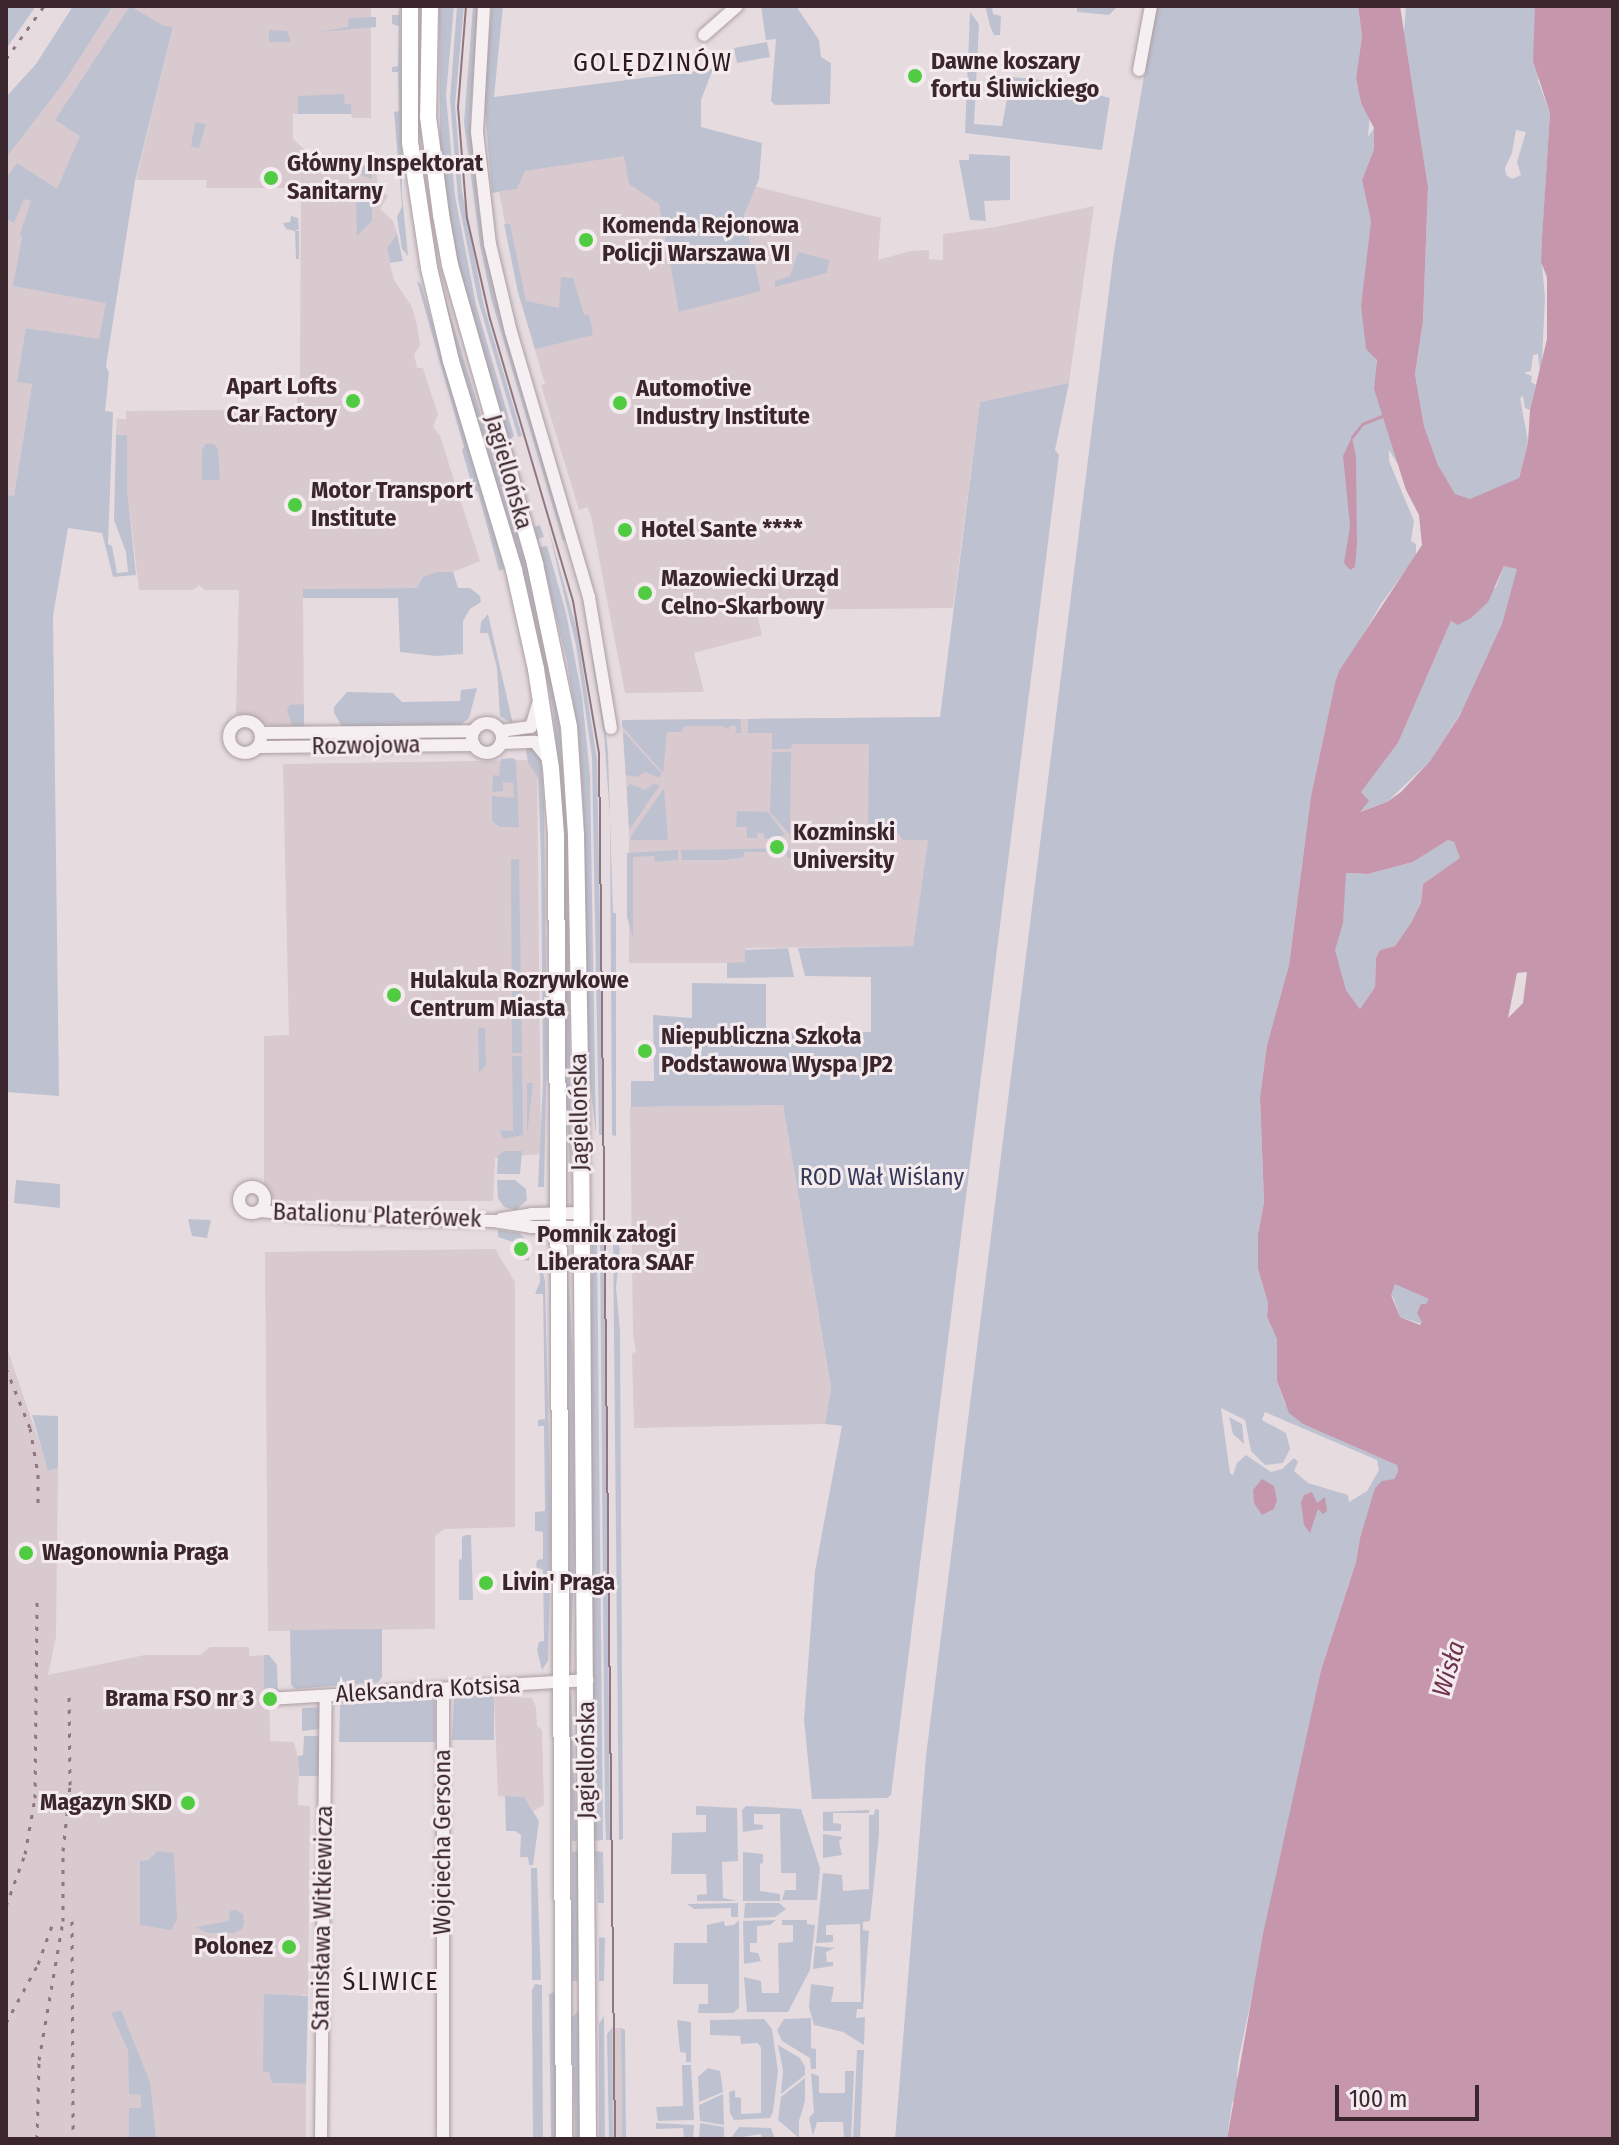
<!DOCTYPE html>
<html>
<head>
<meta charset="utf-8">
<style>
	body { margin:0 }
	#map { position:relative; width:1619px; height:2145px; overflow:hidden; background:#e6dce0; font-family:"Fira Sans Condensed",sans-serif }
	div>[style] { position:absolute }
	.built>* { inset:0; background:#d8cacf }
	.green>* { inset:0; background:#bec2d0 }
	.water>* { inset:0; background:#c697ac }
	.stream>* { height:3px; margin:-1.5px; padding:0 1.5px; transform-origin:1.5px; border-radius:1.5px; background:#c697ac }
	.roads { filter:drop-shadow(0 0 2px #ac9ea3) drop-shadow(0 0 2px #ac9ea3) }
	.minor>* { height:12px; margin:-6px; padding:0 6px; transform-origin:6px; border-radius:6px; background:#f5eff1 }
	.minor>.ring { margin:-6px; padding:0; box-sizing:content-box; background:none; border:12px solid #f5eff1; border-radius:50% }
	.major>* { height:16px; margin:-8px; padding:0 8px; transform-origin:8px; border-radius:8px; background:#fff }
	.tram>* { height:2px; margin:-1px; padding:0 1px; transform-origin:1px; border-radius:1px; background:#8f767f }
	.rail>* { height:3px; margin-top:-1.5px; transform-origin:0; background:repeating-linear-gradient(90deg,#8f767f 0 4px,transparent 0 12px) }
	.dots>* { width:22px; height:22px; translate:-50% -50%; box-sizing:border-box; border:4px solid #f4ebef; border-radius:50% }
	span { translate:-50% -50%; white-space:nowrap; text-align:center; line-height:1.15; -webkit-text-stroke:6px #f4ebef; paint-order:stroke }
	.poi-label { font-size:24px; color:#3c262d; font-weight:700 }
	.left { translate:0 -50%; text-align:left }
	.right { translate:-100% -50%; text-align:right }
	.street-label { font-size:24px; color:#3c262d }
	.park-label { font-size:24px; color:#343957 }
	.neighbourhood-label { font-size:26px; color:#2d191f; letter-spacing:2px }
	.water-label { font-size:26px; color:#6f324b; font-style:italic }
	.frame { position:absolute; inset:0; border:8px solid #3c262d; pointer-events:none }
	.scale { position:absolute; left:1335px; top:2085px; width:144px; height:36px; box-sizing:border-box; border:4px solid #3c262d; border-top:0; padding-left:10px; font-size:24px; line-height:28px; white-space:nowrap; color:#3c262d; -webkit-text-stroke:6px #f4ebef; paint-order:stroke }
</style>
</head>
<body>
<div id="map">
	<div class="built">
		<div style="clip-path:polygon(113px 6px,371px 6px,371px 118px,352px 118px,351px 114px,293px 114px,293px 139px,304px 149px,304px 166px,376px 165px,378px 189px,388px 196px,380px 209px,393px 221px,397px 234px,387px 248px,389px 260px,394px 280px,412px 307px,417px 325px,420px 346px,414px 354px,417px 368px,423px 368px,438px 415px,433px 426px,440px 436px,480px 561px,453px 572px,458px 588px,303px 589px,304px 728px,272px 726px,236px 714px,239px 590px,205px 590px,199px 585px,193px 590px,139px 590px,127px 488px,127px 435px,116px 435px,117px 419px,126px 419px,126px 411px,297px 409px,297px 380px,300px 379px,301px 188px,206px 188px,207px 180px,136px 180px,173px 28px,134px 132px,100px 340px,27px 328px,18px 382px,32px 383px,14px 497px,6px 495px,6px 158px,63px 84px)"></div>
		<div style="clip-path:polygon(625px 155px,632px 184px,659px 204px,680px 312px,761px 290px,744px 215px,754px 186px,881px 218px,878px 260px,910px 251px,929px 250px,929px 259px,943px 260px,943px 234px,996px 227px,1094px 206px,1069px 383px,980px 402px,953px 608px,768px 610px,757px 614px,762px 635px,694px 653px,704px 692px,625px 693px,591px 516px,587px 507px,579px 510px,541px 385px,545px 384px,518px 292px,499px 192px,517px 189px,525px 171px)"></div>
		<div style="clip-path:polygon(946px 717px,913px 946px,746px 948px,745px 963px,629px 963px,629px 830px,622px 720px)"></div>
		<div style="clip-path:polygon(537px 760px,541px 1154px,495px 1158px,493px 1201px,271px 1201px,264px 1185px,264px 1036px,289px 1035px,283px 764px)"></div>
		<div style="clip-path:polygon(783px 1105px,831px 1389px,825px 1424px,634px 1428px,632px 1353px,636px 1352px,633px 1335px,630px 1107px)"></div>
		<div style="clip-path:polygon(495px 1249px,515px 1282px,515px 1527px,444px 1529px,435px 1536px,435px 1629px,268px 1631px,265px 1252px)"></div>
		<div style="clip-path:polygon(6px 1345px,49px 1471px,58px 1468px,56px 1637px,48px 1675px,145px 1655px,200px 1655px,210px 1647px,249px 1647px,249px 1656px,269px 1655px,270px 1741px,294px 1742px,299px 1762px,298px 1805px,310px 1806px,308px 1991px,308px 1996px,303px 1994px,263px 2072px,269px 2072px,272px 2083px,306px 2084px,306px 2139px,6px 2139px)"></div>
		<div style="clip-path:polygon(494px 1696px,532px 1698px,536px 1707px,537px 1726px,542px 1730px,544px 1805px,533px 1811px,524px 1797px,498px 1796px)"></div>
		<div style="clip-path:polygon(612px 2028px,621px 2028px,622px 2139px,613px 2139px)"></div>
	</div>
	<div class="green">
		<div style="clip-path:polygon(8px 6px,36px 6px,6px 49px,6px 9px)"></div>
		<div style="clip-path:polygon(73px 6px,113px 6px,63px 84px,6px 158px,6px 97px,36px 64px)"></div>
		<div style="clip-path:polygon(130px 6px,164px 26px,173px 27px,135px 181px,106px 366px,109px 373px,105px 411px,113px 412px,108px 544px,112px 546px,117px 573px,128px 572px,126px 552px,114px 520px,116px 435px,127px 435px,127px 488px,136px 575px,113px 577px,102px 533px,68px 528px,53px 616px,59px 1096px,6px 1092px,6px 495px,14px 496px,32px 384px,17px 382px,26px 328px,99px 339px,106px 303px,13px 286px,22px 237px,20px 234px,31px 201px,24px 199px,14px 223px,8px 220px,6px 226px,6px 178px,17px 163px,57px 189px,80px 136px,55px 120px)"></div>
		<div style="clip-path:polygon(400px 6px,402px 194px,408px 256px,402px 249px,397px 217px,402px 206px,394px 112px,399px 111px,398px 72px,392px 72px,392px 67px,398px 66px,399px 26px,392px 24px,392px 15px,399px 15px)"></div>
		<div style="clip-path:polygon(439px 6px,454px 6px,446px 95px,455px 196px,476px 305px,514px 436px,509px 440px,464px 293px,452px 234px,440px 144px)"></div>
		<div style="clip-path:polygon(457px 6px,464px 6px,455px 105px,462px 191px,484px 306px,522px 436px,518px 437px,478px 300px,458px 199px,450px 99px)"></div>
		<div style="clip-path:polygon(473px 6px,478px 6px,470px 122px,479px 211px,489px 263px,569px 539px,563px 541px,491px 298px,480px 245px,464px 123px)"></div>
		<div style="clip-path:polygon(492px 6px,503px 6px,494px 97px,713px 69px,701px 100px,701px 127px,762px 143px,759px 179px,744px 215px,761px 291px,679px 312px,659px 204px,629px 184px,624px 156px,525px 171px,517px 189px,492px 193px,484px 97px)"></div>
		<div style="clip-path:polygon(761px 6px,796px 6px,819px 40px,821px 57px,831px 63px,830px 104px,775px 105px,771px 101px,776px 39px,766px 40px)"></div>
		<div style="clip-path:polygon(985px 6px,992px 6px,993px 14px,1001px 16px,1000px 35px,994px 35px,990px 26px)"></div>
		<div style="clip-path:polygon(1077px 6px,1118px 6px,1109px 15px,1077px 12px)"></div>
		<div style="clip-path:polygon(evenodd,1156px 6px,1358px 6px,1362px 36px,1356px 80px,1361px 103px,1370px 115px,1368px 137px,1374px 128px,1374px 149px,1362px 180px,1371px 222px,1377px 371px,1374px 388px,1399px 466px,1389px 450px,1389px 461px,1414px 521px,1411px 541px,1416px 544px,1416px 556px,1381px 604px,1335px 683px,1311px 796px,1289px 965px,1267px 1045px,1260px 1097px,1264px 1202px,1258px 1234px,1258px 1269px,1268px 1303px,1267px 1317px,1277px 1339px,1277px 1381px,1285px 1404px,1303px 1424px,1383px 1457px,1397px 1465px,1398px 1472px,1360px 1538px,1356px 1562px,1321px 1670px,1238px 2062px,1237px 2077px,1245px 2082px,1232px 2103px,1227px 2139px,895px 2139px,926px 1756px,1114px 251px,1156px 6px,1221px 1408px,1245px 1420px,1251px 1451px,1265px 1465px,1283px 1463px,1290px 1449px,1286px 1433px,1262px 1420px,1265px 1412px,1377px 1460px,1379px 1470px,1367px 1491px,1349px 1502px,1348px 1495px,1308px 1483px,1294px 1471px,1298px 1462px,1294px 1458px,1282px 1469px,1271px 1472px,1246px 1455px,1237px 1463px,1233px 1475px,1230px 1473px,1221px 1408px)"></div>
		<div style="clip-path:polygon(evenodd,1406px 6px,1545px 6px,1538px 81px,1550px 113px,1541px 258px,1550px 269px,1547px 279px,1542px 264px,1545px 298px,1542px 360px,1540px 371px,1538px 354px,1533px 355px,1531px 371px,1524px 373px,1532px 376px,1531px 382px,1536px 385px,1530px 410px,1525px 408px,1523px 396px,1520px 398px,1528px 441px,1519px 478px,1507px 491px,1465px 512px,1438px 465px,1424px 426px,1415px 374px,1423px 321px,1428px 187px,1404px 33px,1406px 6px,1516px 130px,1526px 132px,1517px 162px,1521px 175px,1512px 179px,1506px 175px,1505px 168px,1512px 153px,1516px 130px)"></div>
		<div style="clip-path:polygon(970px 12px,979px 24px,974px 124px,1002px 126px,1011px 77px,1036px 79px,1110px 98px,1102px 150px,965px 133px)"></div>
		<div style="clip-path:polygon(376px 17px,376px 27px,319px 32px,348px 27px,349px 18px)"></div>
		<div style="clip-path:polygon(269px 30px,287px 31px,291px 42px,269px 42px)"></div>
		<div style="clip-path:polygon(767px 42px,770px 57px,737px 63px,734px 48px)"></div>
		<div style="clip-path:polygon(344px 94px,345px 104px,351px 104px,351px 114px,298px 114px,298px 96px)"></div>
		<div style="clip-path:polygon(195px 122px,206px 124px,199px 148px,191px 146px)"></div>
		<div style="clip-path:polygon(969px 154px,1010px 156px,1010px 200px,984px 201px,986px 221px,970px 220px,959px 160px,969px 160px)"></div>
		<div style="clip-path:polygon(356px 158px,366px 158px,362px 166px,372px 165px,372px 179px,363px 176px,360px 169px,306px 170px,303px 166px,355px 166px)"></div>
		<div style="clip-path:polygon(372px 187px,372px 221px,357px 236px,356px 198px,363px 189px)"></div>
		<div style="clip-path:polygon(291px 216px,298px 218px,299px 229px,295px 231px,299px 231px,299px 259px,296px 259px,295px 231px,286px 229px,283px 223px,290px 222px)"></div>
		<div style="clip-path:polygon(504px 224px,510px 224px,526px 301px,559px 308px,561px 277px,573px 278px,584px 315px,589px 314px,593px 335px,535px 349px,518px 292px)"></div>
		<div style="clip-path:polygon(397px 234px,403px 261px,390px 263px,387px 248px)"></div>
		<div style="clip-path:polygon(798px 252px,829px 260px,827px 273px,775px 287px,775px 281px,790px 276px)"></div>
		<div style="clip-path:polygon(437px 272px,532px 581px,559px 716px,568px 844px,571px 1186px,565px 1076px,561px 809px,553px 708px,529px 597px,458px 358px)"></div>
		<div style="clip-path:polygon(417px 281px,421px 284px,499px 550px,504px 569px,499px 571px,478px 492px,473px 489px,462px 450px,464px 447px)"></div>
		<div style="clip-path:polygon(1069px 383px,1055px 450px,1059px 455px,891px 1795px,887px 1798px,812px 1799px,804px 1720px,815px 1571px,842px 1426px,825px 1424px,831px 1388px,783px 1105px,631px 1107px,631px 1081px,654px 1081px,653px 1015px,692px 1018px,692px 983px,766px 984px,766px 1033px,871px 1032px,871px 977px,805px 976px,798px 948px,913px 946px,928px 840px,903px 840px,898px 833px,885px 838px,801px 839px,800px 833px,868px 827px,869px 744px,792px 744px,791px 749px,772px 749px,772px 733px,748px 733px,748px 719px,940px 717px,980px 402px)"></div>
		<div style="clip-path:polygon(206px 444px,214px 444px,218px 449px,220px 480px,202px 480px,202px 450px)"></div>
		<div style="clip-path:polygon(547px 523px,577px 630px,597px 759px,604px 1135px,599px 1135px,592px 757px,576px 645px)"></div>
		<div style="clip-path:polygon(540px 525px,544px 537px,538px 539px,540px 547px,547px 546px,566px 613px,582px 696px,590px 775px,596px 1135px,586px 1050px,584px 818px,579px 738px,567px 661px,534px 527px)"></div>
		<div style="clip-path:polygon(1504px 566px,1518px 568px,1513px 631px,1430px 761px,1387px 802px,1359px 812px,1360px 793px,1398px 743px,1451px 621px,1496px 587px)"></div>
		<div style="clip-path:polygon(437px 572px,453px 572px,458px 588px,470px 588px,480px 596px,481px 602px,470px 609px,463px 621px,463px 654px,436px 656px,400px 652px,398px 598px,303px 598px,303px 589px,417px 588px,423px 577px)"></div>
		<div style="clip-path:polygon(488px 614px,505px 689px,513px 724px,500px 716px,497px 668px,488px 633px,480px 633px,481px 622px)"></div>
		<div style="clip-path:polygon(598px 659px,608px 752px,613px 913px,616px 913px,616px 1172px,616px 1136px,612px 1135px,610px 818px,604px 734px,592px 660px)"></div>
		<div style="clip-path:polygon(477px 688px,469px 718px,459px 726px,343px 728px,334px 713px,334px 707px,347px 692px,393px 693px,402px 702px,460px 701px,461px 690px)"></div>
		<div style="clip-path:polygon(304px 704px,304px 728px,293px 727px,287px 710px,290px 705px)"></div>
		<div style="clip-path:polygon(741px 719px,741px 733px,736px 733px,736px 726px,729px 726px,729px 730px,723px 726px,685px 726px,681px 732px,667px 732px,663px 773px,622px 726px,622px 720px)"></div>
		<div style="clip-path:polygon(623px 731px,661px 773px,660px 778px,645px 772px,636px 777px,626px 775px)"></div>
		<div style="clip-path:polygon(456px 736px,456px 740px,269px 740px,269px 738px)"></div>
		<div style="clip-path:polygon(525px 745px,530px 745px,541px 755px,544px 806px,547px 1047px,544px 1187px,538px 1187px,543px 1082px,541px 857px,538px 778px,528px 762px)"></div>
		<div style="clip-path:polygon(772px 752px,791px 752px,790px 835px,770px 812px)"></div>
		<div style="clip-path:polygon(512px 758px,516px 760px,519px 827px,500px 827px,492px 821px,492px 796px,514px 798px,513px 783px,503px 782px,503px 791px,492px 792px,493px 775px,499px 776px,501px 759px)"></div>
		<div style="clip-path:polygon(630px 784px,645px 790px,653px 784px,660px 785px,629px 830px,627px 787px)"></div>
		<div style="clip-path:polygon(664px 788px,668px 840px,631px 840px,631px 836px)"></div>
		<div style="clip-path:polygon(737px 811px,768px 812px,785px 835px,764px 839px,764px 833px,757px 833px,757px 838px,747px 838px,747px 827px,736px 827px)"></div>
		<div style="clip-path:polygon(1448px 840px,1454px 842px,1461px 858px,1423px 884px,1421px 901px,1411px 923px,1395px 946px,1380px 950px,1376px 958px,1375px 987px,1360px 1009px,1323px 959px,1346px 873px,1368px 874px,1413px 862px)"></div>
		<div style="clip-path:polygon(787px 848px,795px 858px,787px 858px,787px 852px,744px 852px,744px 857px,725px 860px,682px 860px,681px 850px)"></div>
		<div style="clip-path:polygon(678px 850px,678px 860px,655px 862px,654px 856px,633px 857px,633px 938px,627px 917px,627px 853px)"></div>
		<div style="clip-path:polygon(511px 859px,519px 859px,522px 1053px,512px 1053px)"></div>
		<div style="clip-path:polygon(788px 948px,794px 977px,727px 978px,727px 963px,745px 962px,745px 950px)"></div>
		<div style="clip-path:polygon(478px 1028px,485px 1028px,486px 1065px,479px 1073px)"></div>
		<div style="clip-path:polygon(512px 1056px,522px 1056px,523px 1135px,503px 1139px,500px 1130px,513px 1131px)"></div>
		<div style="clip-path:polygon(527px 1083px,533px 1083px,527px 1135px)"></div>
		<div style="clip-path:polygon(504px 1151px,522px 1151px,520px 1174px,497px 1174px,498px 1156px)"></div>
		<div style="clip-path:polygon(16px 1180px,60px 1184px,60px 1208px,14px 1203px)"></div>
		<div style="clip-path:polygon(497px 1180px,515px 1180px,526px 1189px,527px 1200px,516px 1210px,504px 1207px,498px 1198px)"></div>
		<div style="clip-path:polygon(188px 1219px,211px 1220px,207px 1238px,192px 1236px)"></div>
		<div style="clip-path:polygon(498px 1230px,519px 1233px,529px 1242px,529px 1245px,520px 1245px,520px 1252px,529px 1253px,529px 1261px,518px 1259px,513px 1242px,498px 1237px)"></div>
		<div style="clip-path:polygon(603px 1232px,605px 1234px,610px 1840px,606px 1840px,605px 1814px,600px 1242px)"></div>
		<div style="clip-path:polygon(597px 1235px,603px 1840px,593px 1841px,590px 1395px,592px 1244px)"></div>
		<div style="clip-path:polygon(613px 1235px,620px 1248px,616px 1287px,620px 1332px,623px 1839px,619px 1840px)"></div>
		<div style="clip-path:polygon(566px 1239px,573px 1360px,575px 1546px,570px 1669px)"></div>
		<div style="clip-path:polygon(539px 1256px,545px 1281px,551px 1537px,548px 1661px,542px 1670px,537px 1650px,539px 1642px,544px 1641px,543px 1570px,536px 1567px,537px 1560px,543px 1559px,543px 1532px,535px 1531px,535px 1512px,545px 1511px,544px 1426px,538px 1426px,538px 1420px,545px 1419px,543px 1294px,535px 1294px,540px 1282px)"></div>
		<div style="clip-path:polygon(1389px 1259px,1438px 1303px,1428px 1326px,1400px 1317px,1393px 1297px,1384px 1290px)"></div>
		<div style="clip-path:polygon(32px 1415px,58px 1416px,58px 1468px,48px 1471px)"></div>
		<div style="clip-path:polygon(1229px 1417px,1242px 1424px,1244px 1444px,1233px 1434px)"></div>
		<div style="clip-path:polygon(466px 1535px,471px 1535px,473px 1600px,459px 1600px,459px 1560px,462px 1559px,462px 1537px)"></div>
		<div style="clip-path:polygon(382px 1629px,382px 1677px,378px 1682px,296px 1689px,291px 1685px,290px 1630px)"></div>
		<div style="clip-path:polygon(264px 1655px,269px 1655px,277px 1665px,278px 1692px,264px 1692px)"></div>
		<div style="clip-path:polygon(571px 1693px,577px 1841px,572px 1841px,569px 1699px)"></div>
		<div style="clip-path:polygon(454px 1696px,494px 1696px,494px 1740px,452px 1740px)"></div>
		<div style="clip-path:polygon(435px 1698px,435px 1742px,339px 1742px,340px 1705px)"></div>
		<div style="clip-path:polygon(321px 1707px,320px 1729px,302px 1731px,302px 1708px)"></div>
		<div style="clip-path:polygon(304px 1736px,320px 1736px,320px 1776px,299px 1776px,298px 1756px,303px 1755px)"></div>
		<div style="clip-path:polygon(505px 1796px,524px 1797px,539px 1821px,533px 1865px,529px 1865px,528px 1857px,520px 1857px,521px 1835px,515px 1831px,506px 1831px)"></div>
		<div style="clip-path:polygon(696px 1806px,737px 1808px,738px 1861px,722px 1862px,723px 1898px,738px 1901px,697px 1901px,697px 1895px,707px 1894px,706px 1874px,671px 1874px,672px 1833px,706px 1832px,706px 1815px,696px 1815px)"></div>
		<div style="clip-path:polygon(746px 1806px,801px 1809px,820px 1868px,817px 1900px,782px 1900px,785px 1890px,796px 1890px,796px 1873px,781px 1873px,780px 1814px,754px 1814px,754px 1824px,763px 1825px,763px 1829px,743px 1832px,742px 1810px)"></div>
		<div style="clip-path:polygon(875px 1809px,879px 1810px,879px 1834px,870px 1921px,863px 1922px,863px 1930px,869px 1931px,863px 2009px,857px 2009px,856px 2018px,865px 2017px,864px 2045px,843px 2032px,814px 2025px,809px 2007px,811px 1984px,834px 1987px,831px 2002px,861px 2002px,860px 1924px,826px 1925px,826px 1935px,833px 1935px,833px 1942px,816px 1943px,823px 1873px,842px 1875px,843px 1891px,869px 1889px,869px 1815px,874px 1815px)"></div>
		<div style="clip-path:polygon(869px 1810px,869px 1813px,833px 1813px,833px 1823px,841px 1824px,841px 1831px,823px 1831px,823px 1812px)"></div>
		<div style="clip-path:polygon(823px 1834px,843px 1837px,839px 1841px,842px 1855px,823px 1858px)"></div>
		<div style="clip-path:polygon(157px 1851px,174px 1853px,177px 1920px,171px 1930px,140px 1925px,140px 1861px,149px 1860px)"></div>
		<div style="clip-path:polygon(578px 1851px,578px 1981px,572px 1981px,572px 1852px)"></div>
		<div style="clip-path:polygon(595px 1851px,603px 1852px,604px 1903px,598px 1903px)"></div>
		<div style="clip-path:polygon(743px 1852px,763px 1854px,763px 1863px,760px 1864px,760px 1891px,780px 1894px,780px 1901px,743px 1901px)"></div>
		<div style="clip-path:polygon(531px 1868px,537px 1868px,541px 1980px,532px 1980px)"></div>
		<div style="clip-path:polygon(738px 1903px,738px 1917px,731px 1917px,731px 1908px,694px 1909px,687px 1904px)"></div>
		<div style="clip-path:polygon(745px 1903px,779px 1903px,786px 1909px,775px 1917px,744px 1918px)"></div>
		<div style="clip-path:polygon(236px 1910px,243px 1914px,244px 1923px,242px 1929px,233px 1933px,207px 1933px,196px 1927px,229px 1921px,230px 1911px)"></div>
		<div style="clip-path:polygon(739px 1920px,739px 2008px,733px 2013px,698px 2013px,699px 2004px,708px 2004px,708px 1984px,673px 1984px,674px 1943px,707px 1943px,707px 1925px,724px 1921px,725px 1926px,734px 1925px)"></div>
		<div style="clip-path:polygon(776px 1920px,770px 1925px,757px 1926px,757px 1943px,750px 1943px,750px 1952px,758px 1953px,761px 1961px,744px 1964px,743px 1921px)"></div>
		<div style="clip-path:polygon(782px 1920px,807px 1920px,807px 1924px,815px 1925px,810px 1970px,788px 2012px,747px 2012px,744px 1977px,761px 1981px,762px 1993px,779px 1993px,778px 1943px,793px 1942px,793px 1925px,782px 1925px)"></div>
		<div style="clip-path:polygon(599px 1937px,605px 1938px,604px 1981px,599px 1981px)"></div>
		<div style="clip-path:polygon(815px 1946px,835px 1948px,826px 1952px,827px 1962px,833px 1962px,833px 1966px,813px 1969px)"></div>
		<div style="clip-path:polygon(535px 1984px,542px 1985px,543px 2139px,533px 2139px,532px 1990px)"></div>
		<div style="clip-path:polygon(555px 1992px,556px 2139px,551px 2139px,549px 1994px)"></div>
		<div style="clip-path:polygon(264px 1994px,308px 1996px,306px 2084px,272px 2083px,269px 2072px,263px 2072px)"></div>
		<div style="clip-path:polygon(121px 2010px,150px 2082px,156px 2139px,129px 2139px,129px 2108px,141px 2108px,141px 2095px,129px 2094px,128px 2050px,111px 2013px)"></div>
		<div style="clip-path:polygon(579px 2010px,579px 2139px,575px 2139px,572px 2018px)"></div>
		<div style="clip-path:polygon(604px 2016px,605px 2139px,599px 2139px,599px 2024px)"></div>
		<div style="clip-path:polygon(811px 2018px,811px 2048px,816px 2049px,816px 2069px,811px 2069px,810px 2058px,782px 2041px,777px 2030px,784px 2019px)"></div>
		<div style="clip-path:polygon(764px 2019px,772px 2029px,778px 2071px,773px 2112px,770px 2118px,734px 2120px,730px 2113px,729px 2092px,735px 2090px,735px 2097px,741px 2098px,741px 2114px,761px 2113px,761px 2048px,758px 2043px,741px 2044px,740px 2036px,710px 2035px,710px 2020px)"></div>
		<div style="clip-path:polygon(677px 2020px,691px 2022px,691px 2062px,686px 2062px,686px 2053px,680px 2052px)"></div>
		<div style="clip-path:polygon(612px 2028px,613px 2139px,609px 2139px,607px 2034px)"></div>
		<div style="clip-path:polygon(621px 2028px,625px 2030px,626px 2139px,622px 2139px)"></div>
		<div style="clip-path:polygon(778px 2045px,800px 2058px,805px 2067px,805px 2075px,781px 2094px,783px 2070px)"></div>
		<div style="clip-path:polygon(857px 2050px,864px 2050px,860px 2139px,853px 2139px)"></div>
		<div style="clip-path:polygon(682px 2065px,691px 2065px,694px 2120px,658px 2121px,656px 2107px,683px 2106px)"></div>
		<div style="clip-path:polygon(708px 2068px,720px 2071px,723px 2092px,699px 2102px,698px 2077px)"></div>
		<div style="clip-path:polygon(845px 2071px,854px 2071px,851px 2139px,844px 2139px,843px 2122px,817px 2122px,813px 2136px,809px 2118px,814px 2112px,811px 2073px,819px 2076px,819px 2093px,845px 2093px)"></div>
		<div style="clip-path:polygon(805px 2078px,805px 2101px,799px 2121px,799px 2138px,778px 2120px,781px 2097px)"></div>
		<div style="clip-path:polygon(723px 2094px,724px 2125px,700px 2121px,699px 2105px)"></div>
		<div style="clip-path:polygon(656px 2123px,694px 2125px,693px 2139px,684px 2139px,683px 2128px,656px 2129px)"></div>
		<div style="clip-path:polygon(700px 2123px,724px 2127px,724px 2139px,699px 2139px)"></div>
		<div style="clip-path:polygon(739px 2127px,771px 2128px,775px 2139px,762px 2139px,761px 2134px,730px 2139px)"></div>
	</div>
	<div class="water">
		<div style="clip-path:polygon(evenodd,1358px 6px,1400px 6px,1428px 187px,1423px 321px,1415px 374px,1424px 426px,1438px 465px,1455px 494px,1470px 499px,1519px 478px,1528px 442px,1530px 410px,1547px 339px,1547px 276px,1541px 262px,1542px 237px,1550px 113px,1533px 61px,1535px 6px,1613px 6px,1613px 2139px,1227px 2139px,1263px 1934px,1321px 1670px,1356px 1562px,1360px 1538px,1375px 1488px,1382px 1481px,1394px 1479px,1398px 1472px,1397px 1465px,1303px 1424px,1289px 1413px,1277px 1381px,1277px 1339px,1267px 1317px,1268px 1303px,1258px 1269px,1258px 1234px,1264px 1202px,1260px 1097px,1267px 1045px,1289px 965px,1311px 796px,1335px 683px,1339px 671px,1422px 545px,1419px 515px,1406px 490px,1374px 389px,1377px 360px,1366px 349px,1361px 306px,1371px 222px,1362px 180px,1374px 149px,1374px 128px,1361px 103px,1356px 79px,1362px 36px,1358px 6px,1504px 566px,1517px 569px,1502px 624px,1460px 715px,1430px 761px,1401px 792px,1387px 802px,1360px 812px,1369px 801px,1361px 792px,1398px 743px,1451px 621px,1458px 625px,1471px 618px,1488px 602px,1504px 566px,1358px 6px,1448px 840px,1454px 842px,1460px 858px,1423px 884px,1421px 902px,1411px 923px,1395px 946px,1380px 950px,1376px 958px,1375px 987px,1360px 1009px,1346px 990px,1335px 950px,1343px 923px,1346px 873px,1368px 874px,1413px 862px,1448px 840px,1358px 6px,1527px 972px,1523px 1003px,1508px 1018px,1517px 973px,1527px 972px,1358px 6px,1395px 1284px,1429px 1299px,1426px 1304px,1421px 1304px,1417px 1313px,1422px 1322px,1420px 1325px,1400px 1317px,1391px 1295px,1395px 1284px)"></div>
		<div style="clip-path:polygon(1352px 437px,1356px 457px,1357px 544px,1355px 567px,1350px 570px,1344px 563px,1350px 526px,1343px 456px)"></div>
		<div style="clip-path:polygon(1262px 1479px,1274px 1486px,1277px 1500px,1274px 1509px,1262px 1515px,1254px 1503px,1253px 1490px)"></div>
		<div style="clip-path:polygon(1312px 1492px,1317px 1503px,1325px 1497px,1327px 1511px,1323px 1514px,1318px 1509px,1310px 1533px,1304px 1525px,1301px 1503px,1304px 1495px)"></div>
	</div>
	<div class="stream">
		<div style="left:1352px;top:437px;width:16px;rotate:-52deg"></div>
		<div style="left:1362px;top:424px;width:24px;rotate:-22deg"></div>
	</div>
	<div class="roads">
		<div class="minor">
			<div style="left:484px;top:6px;width:126px;rotate:93.2deg"></div>
			<div style="left:477px;top:132px;width:113px;rotate:83.4deg"></div>
			<div style="left:490px;top:244px;width:90px;rotate:76.6deg"></div>
			<div style="left:511px;top:332px;width:276px;rotate:73.6deg"></div>
			<div style="left:589px;top:597px;width:133px;rotate:80.5deg"></div>
			<div style="left:704px;top:35px;width:44px;rotate:-41.3deg"></div>
			<div style="left:1139px;top:70px;width:65px;rotate:-79.4deg"></div>
			<div class="ring" style="left:229px;top:721px;width:20px;height:20px"></div>
			<div class="ring" style="left:472px;top:723px;width:18px;height:18px"></div>
			<div style="left:501px;top:731px;width:30px;rotate:-8deg"></div>
			<div style="left:531px;top:727px;width:24px;rotate:-73deg"></div>
			<div style="left:261px;top:733px;width:212px;rotate:-0.5deg"></div>
			<div style="left:501px;top:743px;width:34px;rotate:-2deg"></div>
			<div style="left:535px;top:742px;width:18px;rotate:52deg"></div>
			<div style="left:259px;top:747px;width:215px;rotate:-0.5deg"></div>
			<div class="ring" style="left:239px;top:1187px;width:14px;height:14px"></div>
			<div style="left:259px;top:1211px;width:89px;rotate:4.5deg"></div>
			<div style="left:348px;top:1218px;width:146px;rotate:1.2deg"></div>
			<div style="left:494px;top:1221px;width:37px;rotate:9deg"></div>
			<div style="left:531px;top:1227px;width:50px"></div>
			<div style="left:501px;top:1219px;width:30px;rotate:-9deg"></div>
			<div style="left:531px;top:1214px;width:50px;rotate:-1.1deg"></div>
			<div style="left:443px;top:1689px;width:450px;rotate:90deg"></div>
			<div style="left:269px;top:1699px;width:319px;rotate:-3.4deg"></div>
			<div style="left:321px;top:2139px;width:443px;rotate:-89.4deg"></div>
		</div>
		<div class="major">
			<div style="left:410px;top:6px;width:136px;rotate:90deg"></div>
			<div style="left:410px;top:142px;width:127px;rotate:81.4deg"></div>
			<div style="left:429px;top:268px;width:96px;rotate:76.7deg"></div>
			<div style="left:451px;top:361px;width:218px;rotate:73.2deg"></div>
			<div style="left:514px;top:570px;width:101px;rotate:77.5deg"></div>
			<div style="left:536px;top:669px;width:100px;rotate:81.4deg"></div>
			<div style="left:551px;top:768px;width:67px;rotate:85.7deg"></div>
			<div style="left:556px;top:835px;width:1304px;rotate:89.65deg"></div>
			<div style="left:430px;top:6px;width:111px;rotate:91deg"></div>
			<div style="left:428px;top:117px;width:99px;rotate:82.4deg"></div>
			<div style="left:441px;top:215px;width:51px;rotate:79.8deg"></div>
			<div style="left:450px;top:265px;width:311px;rotate:74.1deg"></div>
			<div style="left:535px;top:564px;width:167px;rotate:78.2deg"></div>
			<div style="left:569px;top:727px;width:108px;rotate:86.3deg"></div>
			<div style="left:576px;top:835px;width:283px;rotate:89deg"></div>
			<div style="left:581px;top:1118px;width:1021px;rotate:89.61deg"></div>
		</div>
	</div>
	<div class="tram">
		<div style="left:466px;top:6px;width:101px;rotate:94.5deg"></div>
		<div style="left:458px;top:107px;width:111px;rotate:85.4deg"></div>
		<div style="left:467px;top:218px;width:104px;rotate:77.2deg"></div>
		<div style="left:490px;top:319px;width:294px;rotate:73.6deg"></div>
		<div style="left:573px;top:601px;width:154px;rotate:80.3deg"></div>
		<div style="left:599px;top:753px;width:1386px;rotate:89.34deg"></div>
	</div>
	<div class="rail">
		<div style="left:6px;top:59px;width:65px;rotate:-54.4deg"></div>
		<div style="left:6px;top:1368px;width:65px;rotate:68.2deg"></div>
		<div style="left:30px;top:1428px;width:47px;rotate:80.1deg"></div>
		<div style="left:38px;top:1474px;width:29px;rotate:90deg"></div>
		<div style="left:6px;top:1906px;width:55px;rotate:-69.9deg"></div>
		<div style="left:25px;top:1854px;width:57px;rotate:-79.9deg"></div>
		<div style="left:35px;top:1798px;width:196px;rotate:-89.4deg"></div>
		<div style="left:72px;top:1921px;width:218px;rotate:89.7deg"></div>
		<div style="left:6px;top:2023px;width:67px;rotate:-61.5deg"></div>
		<div style="left:38px;top:1964px;width:47px;rotate:-70deg"></div>
		<div style="left:37px;top:2139px;width:79px;rotate:-88.5deg"></div>
		<div style="left:39px;top:2060px;width:141px;rotate:-80.2deg"></div>
		<div style="left:63px;top:1921px;width:70px;rotate:-90deg"></div>
		<div style="left:63px;top:1851px;width:66px;rotate:-83.9deg"></div>
		<div style="left:70px;top:1785px;width:91px;rotate:-90.6deg"></div>
	</div>
	<div class="dots">
		<div style="left:915px;top:76px;background:#51cb42"></div>
		<div style="left:271px;top:178px;background:#51cb42"></div>
		<div style="left:586px;top:240px;background:#51cb42"></div>
		<div style="left:353px;top:401px;background:#51cb42"></div>
		<div style="left:620px;top:403px;background:#51cb42"></div>
		<div style="left:295px;top:505px;background:#51cb42"></div>
		<div style="left:625px;top:530px;background:#51cb42"></div>
		<div style="left:645px;top:593px;background:#51cb42"></div>
		<div style="left:777px;top:847px;background:#51cb42"></div>
		<div style="left:394px;top:995px;background:#51cb42"></div>
		<div style="left:645px;top:1051px;background:#51cb42"></div>
		<div style="left:521px;top:1249px;background:#51cb42"></div>
		<div style="left:26px;top:1553px;background:#51cb42"></div>
		<div style="left:486px;top:1583px;background:#51cb42"></div>
		<div style="left:270px;top:1699px;background:#51cb42"></div>
		<div style="left:188px;top:1803px;background:#51cb42"></div>
		<div style="left:289px;top:1947px;background:#51cb42"></div>
	</div>
	<div class="poi-label">
		<span class="left" style="left:931px;top:76px">Dawne koszary<br>fortu Śliwickiego</span>
		<span class="left" style="left:287px;top:178px">Główny Inspektorat<br>Sanitarny</span>
		<span class="left" style="left:602px;top:240px">Komenda Rejonowa<br>Policji Warszawa VI</span>
		<span class="right" style="left:337px;top:401px">Apart Lofts<br>Car Factory</span>
		<span class="left" style="left:636px;top:403px">Automotive<br>Industry Institute</span>
		<span class="left" style="left:311px;top:505px">Motor Transport<br>Institute</span>
		<span class="left" style="left:641px;top:530px">Hotel Sante ****</span>
		<span class="left" style="left:661px;top:593px">Mazowiecki Urząd<br>Celno-Skarbowy</span>
		<span class="left" style="left:793px;top:847px">Kozminski<br>University</span>
		<span class="left" style="left:410px;top:995px">Hulakula Rozrywkowe<br>Centrum Miasta</span>
		<span class="left" style="left:661px;top:1051px">Niepubliczna Szkoła<br>Podstawowa Wyspa JP2</span>
		<span class="left" style="left:537px;top:1249px">Pomnik załogi<br>Liberatora SAAF</span>
		<span class="left" style="left:42px;top:1553px">Wagonownia Praga</span>
		<span class="left" style="left:502px;top:1583px">Livin' Praga</span>
		<span class="right" style="left:254px;top:1699px">Brama FSO nr 3</span>
		<span class="right" style="left:172px;top:1803px">Magazyn SKD</span>
		<span class="right" style="left:273px;top:1947px">Polonez</span>
	</div>
	<div class="street-label">
		<span style="left:508px;top:472px;rotate:74deg">Jagiellońska</span>
		<span style="left:366px;top:746px;rotate:-1deg">Rozwojowa</span>
		<span style="left:580px;top:1112px;rotate:-91deg">Jagiellońska</span>
		<span style="left:377px;top:1216px;rotate:2deg">Batalionu Platerówek</span>
		<span style="left:428px;top:1690px;rotate:-3deg">Aleksandra Kotsisa</span>
		<span style="left:587px;top:1760px;rotate:-90deg">Jagiellońska</span>
		<span style="left:443px;top:1842px;rotate:-90deg">Wojciecha Gersona</span>
		<span style="left:323px;top:1918px;rotate:-89deg">Stanisława Witkiewicza</span>
	</div>
	<div class="park-label">
		<span style="left:882px;top:1178px">ROD Wał Wiślany</span>
	</div>
	<div class="neighbourhood-label">
		<span style="left:653px;top:63px">GOLĘDZINÓW</span>
		<span style="left:391px;top:1982px">ŚLIWICE</span>
	</div>
	<div class="water-label">
		<span style="left:1449px;top:1669px;rotate:-73deg">Wisła</span>
	</div>
	<div class="frame"></div>
	<div class="scale">100 m</div>
</div>
</body>
</html>
